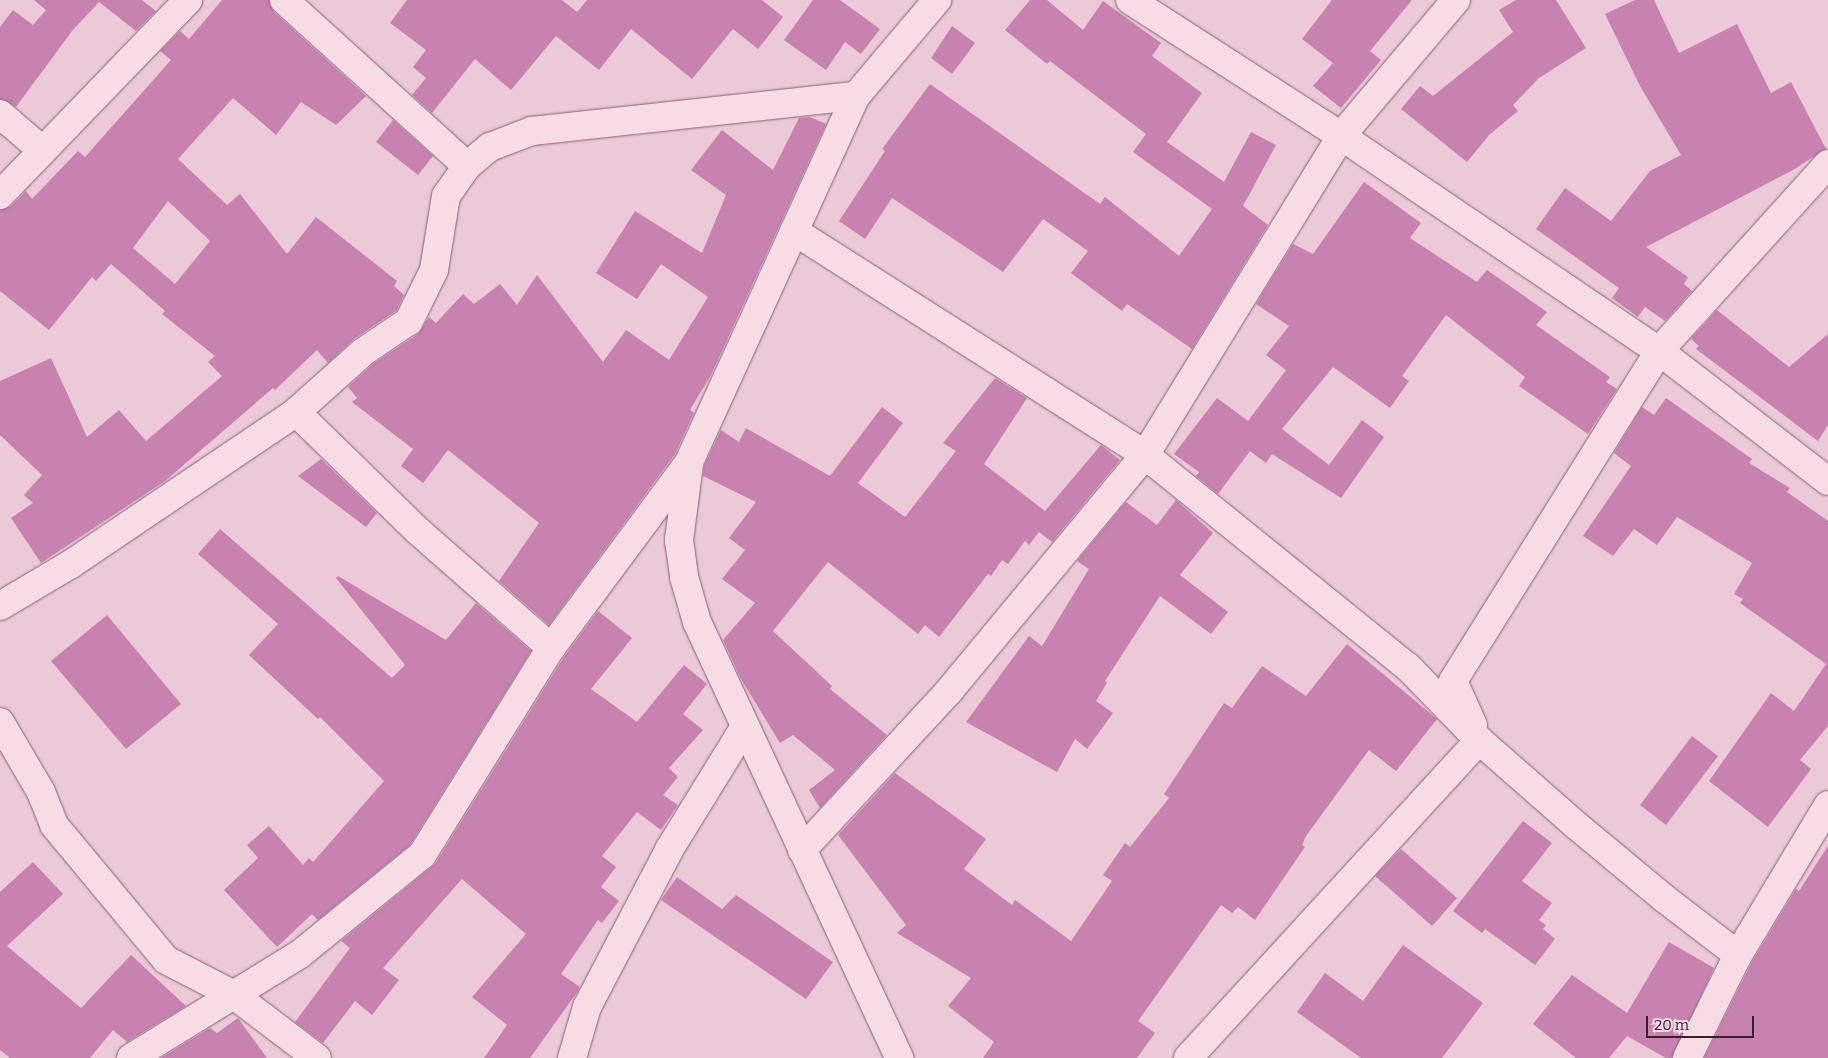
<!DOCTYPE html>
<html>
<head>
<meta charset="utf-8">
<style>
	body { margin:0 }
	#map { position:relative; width:1828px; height:1058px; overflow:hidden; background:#ecc9d7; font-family:Bitter,serif }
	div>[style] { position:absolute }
	.building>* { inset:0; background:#c782b0 }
	.roads { filter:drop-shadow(0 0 1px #875f75) drop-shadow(0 0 1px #875f75) }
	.street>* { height:28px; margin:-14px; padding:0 14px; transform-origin:14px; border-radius:14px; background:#f7dce6 }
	span { translate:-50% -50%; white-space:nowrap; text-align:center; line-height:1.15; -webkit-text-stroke:4px #f4d8e3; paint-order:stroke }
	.scale { position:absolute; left:1646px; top:1016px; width:108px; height:22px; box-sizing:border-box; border:2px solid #38212f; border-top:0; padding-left:6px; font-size:15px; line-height:18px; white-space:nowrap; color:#38212f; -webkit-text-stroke:4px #f4d8e3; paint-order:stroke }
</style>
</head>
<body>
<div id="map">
	<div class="building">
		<div style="clip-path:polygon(34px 0,142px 0,156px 11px,136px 31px,99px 2px,72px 31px,16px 107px,0 99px,0 27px,13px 10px,33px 25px,46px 10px)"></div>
		<div style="clip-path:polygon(evenodd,222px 0,269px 0,274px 12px,366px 96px,336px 125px,301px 102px,276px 135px,233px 98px,178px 159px,227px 205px,240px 194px,287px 254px,316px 217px,397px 281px,394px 286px,404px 295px,397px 310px,354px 339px,328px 363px,317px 350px,275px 390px,273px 388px,165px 481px,41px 563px,11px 518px,33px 503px,24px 495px,42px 475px,0 435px,0 381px,51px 358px,87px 437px,119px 410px,146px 441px,222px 376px,208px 362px,215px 356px,162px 314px,165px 311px,111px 264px,96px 281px,92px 277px,49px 330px,0 291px,0 210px,11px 206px,26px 191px,32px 199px,78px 151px,85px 157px,171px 60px,160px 51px,180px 31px,189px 39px,222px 0,168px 201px,210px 241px,175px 284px,133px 248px,168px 201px)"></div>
		<div style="clip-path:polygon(407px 0,562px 0,577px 12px,587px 0,762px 0,783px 17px,758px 49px,733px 29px,692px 79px,631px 29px,599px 70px,556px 36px,511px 90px,475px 59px,432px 113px,412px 95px,426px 78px,413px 67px,426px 50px,390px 23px)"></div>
		<div style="clip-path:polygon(813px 0,840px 0,880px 29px,861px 54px,845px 42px,826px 70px,784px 40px)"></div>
		<div style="clip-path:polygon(1030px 0,1047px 0,1083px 30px,1103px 1px,1161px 43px,1152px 56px,1202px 93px,1167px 142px,1224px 182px,1251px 132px,1276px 145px,1243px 206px,1268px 225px,1192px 349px,1127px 304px,1122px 311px,1071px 273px,1088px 251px,1043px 219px,1003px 272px,892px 198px,865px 239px,839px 221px,885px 151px,882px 149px,930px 84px,1100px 204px,1105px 197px,1179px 256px,1212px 209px,1133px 152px,1146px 134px,1050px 61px,1047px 64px,1005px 30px)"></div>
		<div style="clip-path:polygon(1332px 0,1412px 0,1370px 51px,1381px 60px,1341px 108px,1313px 86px,1333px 63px,1302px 39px)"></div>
		<div style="clip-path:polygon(1516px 0,1556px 0,1586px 48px,1539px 78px,1513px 105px,1518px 111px,1489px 135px,1467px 162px,1401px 109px,1420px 86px,1433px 96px,1513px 32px,1499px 10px)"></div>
		<div style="clip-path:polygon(1635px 0,1654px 0,1679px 53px,1737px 24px,1771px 93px,1791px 82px,1826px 149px,1793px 170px,1646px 247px,1688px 277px,1684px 284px,1692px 291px,1665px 321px,1645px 307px,1638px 317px,1612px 298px,1619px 288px,1536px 229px,1565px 188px,1611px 221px,1650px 171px,1681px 155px,1640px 86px,1605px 14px)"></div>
		<div style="clip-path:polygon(952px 26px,975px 43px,952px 74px,931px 58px)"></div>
		<div style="clip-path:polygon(810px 117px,826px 124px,711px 375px,690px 410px,694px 413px,675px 454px,549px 625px,499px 581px,539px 523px,448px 450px,423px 483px,401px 466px,413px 449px,352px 402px,357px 398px,348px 387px,373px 364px,418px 334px,429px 317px,436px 323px,463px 294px,474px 304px,500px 284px,517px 305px,537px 275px,603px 362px,626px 330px,669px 360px,708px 297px,661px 264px,637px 299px,596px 273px,635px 211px,702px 253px,726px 195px,691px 170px,722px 130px,773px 170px,799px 118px)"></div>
		<div style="clip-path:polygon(393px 120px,433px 156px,418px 175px,376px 142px)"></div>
		<div style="clip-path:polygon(1364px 182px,1421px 223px,1410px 238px,1477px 282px,1487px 270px,1547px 312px,1536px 325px,1610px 377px,1606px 382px,1617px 389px,1588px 434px,1519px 386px,1525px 377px,1446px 315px,1402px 376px,1409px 381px,1390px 408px,1333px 367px,1282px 429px,1329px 465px,1362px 420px,1384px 437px,1341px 498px,1272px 454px,1266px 463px,1250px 451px,1218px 494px,1196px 476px,1199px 472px,1174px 454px,1217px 398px,1248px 421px,1286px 370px,1266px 355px,1289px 326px,1256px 304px,1293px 244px,1313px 254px)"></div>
		<div style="clip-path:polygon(1717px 310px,1789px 367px,1828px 334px,1828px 425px,1818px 441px,1696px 349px,1699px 346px,1691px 339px)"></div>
		<div style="clip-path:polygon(995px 378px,1027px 398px,984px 464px,1045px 511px,1101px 445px,1120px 460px,1052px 542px,1039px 532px,1029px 545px,1025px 541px,1008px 564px,1002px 560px,991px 576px,988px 574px,939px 637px,925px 625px,918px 634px,828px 562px,773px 631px,832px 686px,830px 689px,887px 735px,820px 808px,809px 790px,835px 770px,793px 735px,780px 743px,741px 679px,723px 640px,755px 603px,722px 579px,745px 550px,729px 538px,756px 502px,703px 476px,704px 466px,721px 430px,739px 442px,746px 428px,830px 476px,882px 407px,903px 423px,858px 483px,905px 517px,956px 451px,943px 443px)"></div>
		<div style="clip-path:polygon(1666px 398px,1752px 459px,1749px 463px,1790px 488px,1787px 492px,1828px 521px,1828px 726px,1800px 760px,1811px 769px,1768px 827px,1709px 781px,1771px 693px,1794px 711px,1826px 664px,1740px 603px,1743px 599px,1734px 594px,1752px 563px,1677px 517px,1657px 545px,1634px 529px,1613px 556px,1583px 536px,1631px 466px,1614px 453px,1642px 407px,1654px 415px)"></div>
		<div style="clip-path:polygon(321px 459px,377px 513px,366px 527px,298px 476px)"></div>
		<div style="clip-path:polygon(1176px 500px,1213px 533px,1180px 575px,1228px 612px,1211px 634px,1160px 596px,1105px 681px,1107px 683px,1096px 701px,1113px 713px,1087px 749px,1075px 739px,1057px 772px,966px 722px,1029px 636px,1042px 646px,1089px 569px,1077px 561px,1126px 502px,1157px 525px)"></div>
		<div style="clip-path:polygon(220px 529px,392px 678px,405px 665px,336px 578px,338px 576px,446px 640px,476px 603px,531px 651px,410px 845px,318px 920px,312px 914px,277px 947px,224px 890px,258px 858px,247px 845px,269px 826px,303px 865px,309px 858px,313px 862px,384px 781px,320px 717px,318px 719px,249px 655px,278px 624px,198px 554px)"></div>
		<div style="clip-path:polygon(598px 611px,632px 638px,591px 689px,637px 722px,684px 665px,707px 684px,683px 714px,703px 730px,669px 768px,678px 777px,663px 795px,678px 805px,661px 830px,637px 812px,602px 856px,616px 867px,601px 887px,619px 901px,602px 923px,598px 920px,561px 974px,580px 987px,578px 991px,530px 1058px,484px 1058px,507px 1025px,472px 997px,526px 934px,462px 879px,383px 968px,399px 980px,372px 1015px,355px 1001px,323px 1043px,295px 1022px,350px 948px,341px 941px,435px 864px,564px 657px)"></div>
		<div style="clip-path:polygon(107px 615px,181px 704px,126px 749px,51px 661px)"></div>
		<div style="clip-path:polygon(1347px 644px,1437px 719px,1396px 771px,1369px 750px,1306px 836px,1302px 845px,1305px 847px,1255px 920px,1238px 907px,1232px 913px,1221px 905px,1138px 1021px,1155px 1033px,1137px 1058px,983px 1058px,994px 1042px,948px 1006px,971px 978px,897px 933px,906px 925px,838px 835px,895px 773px,986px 839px,964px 869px,1012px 905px,1015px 900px,1071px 941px,1112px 881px,1103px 875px,1125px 843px,1130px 847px,1169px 798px,1164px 794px,1224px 703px,1232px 708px,1262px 666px,1306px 696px)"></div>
		<div style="clip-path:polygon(1692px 736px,1718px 756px,1666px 825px,1640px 805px)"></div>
		<div style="clip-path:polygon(1523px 821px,1552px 843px,1522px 881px,1552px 903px,1539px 920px,1546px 925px,1543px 929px,1555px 939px,1535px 965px,1485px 929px,1482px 933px,1453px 911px)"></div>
		<div style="clip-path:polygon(1828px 846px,1828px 1058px,1704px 1058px,1752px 962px,1796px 889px,1799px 891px)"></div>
		<div style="clip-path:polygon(1401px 849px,1457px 898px,1432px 926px,1375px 876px)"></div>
		<div style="clip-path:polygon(33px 862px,63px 894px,7px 946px,81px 1008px,131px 955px,186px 1006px,127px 1042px,113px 1030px,90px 1058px,10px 1058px,0 1050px,0 892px)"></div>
		<div style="clip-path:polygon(677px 877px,722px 909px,736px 895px,833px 962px,806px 999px,661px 900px)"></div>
		<div style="clip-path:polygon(1669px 942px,1714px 968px,1672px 1058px,1666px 1058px,1627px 1036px,1609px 1058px,1576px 1058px,1533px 1024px,1572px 975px,1627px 1013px)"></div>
		<div style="clip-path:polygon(1403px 945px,1483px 1003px,1442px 1058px,1361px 1058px,1297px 1012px,1325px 973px,1363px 1001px)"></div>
		<div style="clip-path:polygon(238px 1018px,267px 1058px,161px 1058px,210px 1028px,217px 1033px)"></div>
	</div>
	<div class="roads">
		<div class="street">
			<div style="left:284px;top:0;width:247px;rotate:42.2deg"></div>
			<div style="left:1130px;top:0;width:251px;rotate:32.8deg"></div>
			<div style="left:1341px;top:136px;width:384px;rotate:34.1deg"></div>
			<div style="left:1659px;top:351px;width:213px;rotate:37.6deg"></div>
			<div style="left:0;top:114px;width:55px;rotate:40.6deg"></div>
			<div style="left:0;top:195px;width:271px;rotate:-46deg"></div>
			<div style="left:794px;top:231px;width:416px;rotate:32.5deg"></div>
			<div style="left:1145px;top:455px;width:338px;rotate:38.9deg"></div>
			<div style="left:1408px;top:667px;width:102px;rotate:45.8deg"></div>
			<div style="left:1479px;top:740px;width:130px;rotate:41.3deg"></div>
			<div style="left:1577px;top:826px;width:114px;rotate:39.7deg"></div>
			<div style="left:1665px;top:899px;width:92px;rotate:37.5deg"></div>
			<div style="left:296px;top:412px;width:170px;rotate:44.3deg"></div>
			<div style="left:418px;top:531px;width:177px;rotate:41.3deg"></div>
			<div style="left:689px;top:464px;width:77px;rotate:97.5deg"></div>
			<div style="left:679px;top:540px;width:37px;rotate:82deg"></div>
			<div style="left:684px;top:577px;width:47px;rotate:73.9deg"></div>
			<div style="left:697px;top:622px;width:481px;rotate:65.1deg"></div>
			<div style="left:0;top:606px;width:82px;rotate:-30.6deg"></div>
			<div style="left:71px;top:564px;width:272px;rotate:-34deg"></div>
			<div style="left:296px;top:412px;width:90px;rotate:-41.8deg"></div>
			<div style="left:363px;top:352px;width:55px;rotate:-34deg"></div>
			<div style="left:409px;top:321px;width:57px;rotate:-63.9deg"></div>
			<div style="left:434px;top:270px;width:75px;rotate:-80.8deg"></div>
			<div style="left:446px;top:196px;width:37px;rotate:-55deg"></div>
			<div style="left:467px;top:166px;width:30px;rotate:-40deg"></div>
			<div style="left:490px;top:147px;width:45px;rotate:-20.9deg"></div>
			<div style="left:532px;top:131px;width:326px;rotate:-6.2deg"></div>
			<div style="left:0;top:722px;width:81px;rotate:59.6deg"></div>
			<div style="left:41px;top:792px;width:35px;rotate:68deg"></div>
			<div style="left:54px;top:825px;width:175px;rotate:50.3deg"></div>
			<div style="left:166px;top:960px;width:76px;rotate:27.2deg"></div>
			<div style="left:234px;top:995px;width:104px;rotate:37.2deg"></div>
			<div style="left:1473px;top:725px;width:48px;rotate:-114.4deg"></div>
			<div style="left:1453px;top:681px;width:389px;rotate:-58deg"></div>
			<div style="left:1659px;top:351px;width:252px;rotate:-47.9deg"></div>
			<div style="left:802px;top:850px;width:217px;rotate:-47.2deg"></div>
			<div style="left:949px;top:691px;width:307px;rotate:-50.3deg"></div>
			<div style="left:1145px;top:455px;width:374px;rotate:-58.4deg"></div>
			<div style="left:1341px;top:136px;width:178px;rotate:-49.8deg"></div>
			<div style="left:131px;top:1058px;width:198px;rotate:-31.6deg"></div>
			<div style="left:300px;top:954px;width:157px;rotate:-39.1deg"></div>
			<div style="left:422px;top:855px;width:244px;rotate:-58.1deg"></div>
			<div style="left:551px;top:648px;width:232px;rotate:-53.4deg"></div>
			<div style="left:689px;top:462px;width:402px;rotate:-65.5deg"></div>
			<div style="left:856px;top:96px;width:126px;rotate:-49.8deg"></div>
			<div style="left:572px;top:1058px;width:53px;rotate:-73.6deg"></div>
			<div style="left:587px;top:1007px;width:177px;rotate:-62.4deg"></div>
			<div style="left:669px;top:850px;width:143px;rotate:-58.4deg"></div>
			<div style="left:1188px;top:1058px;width:431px;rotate:-47.5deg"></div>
			<div style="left:1687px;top:1058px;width:115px;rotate:-63.7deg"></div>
			<div style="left:1738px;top:955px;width:175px;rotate:-59deg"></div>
		</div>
	</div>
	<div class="scale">20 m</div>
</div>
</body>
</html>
